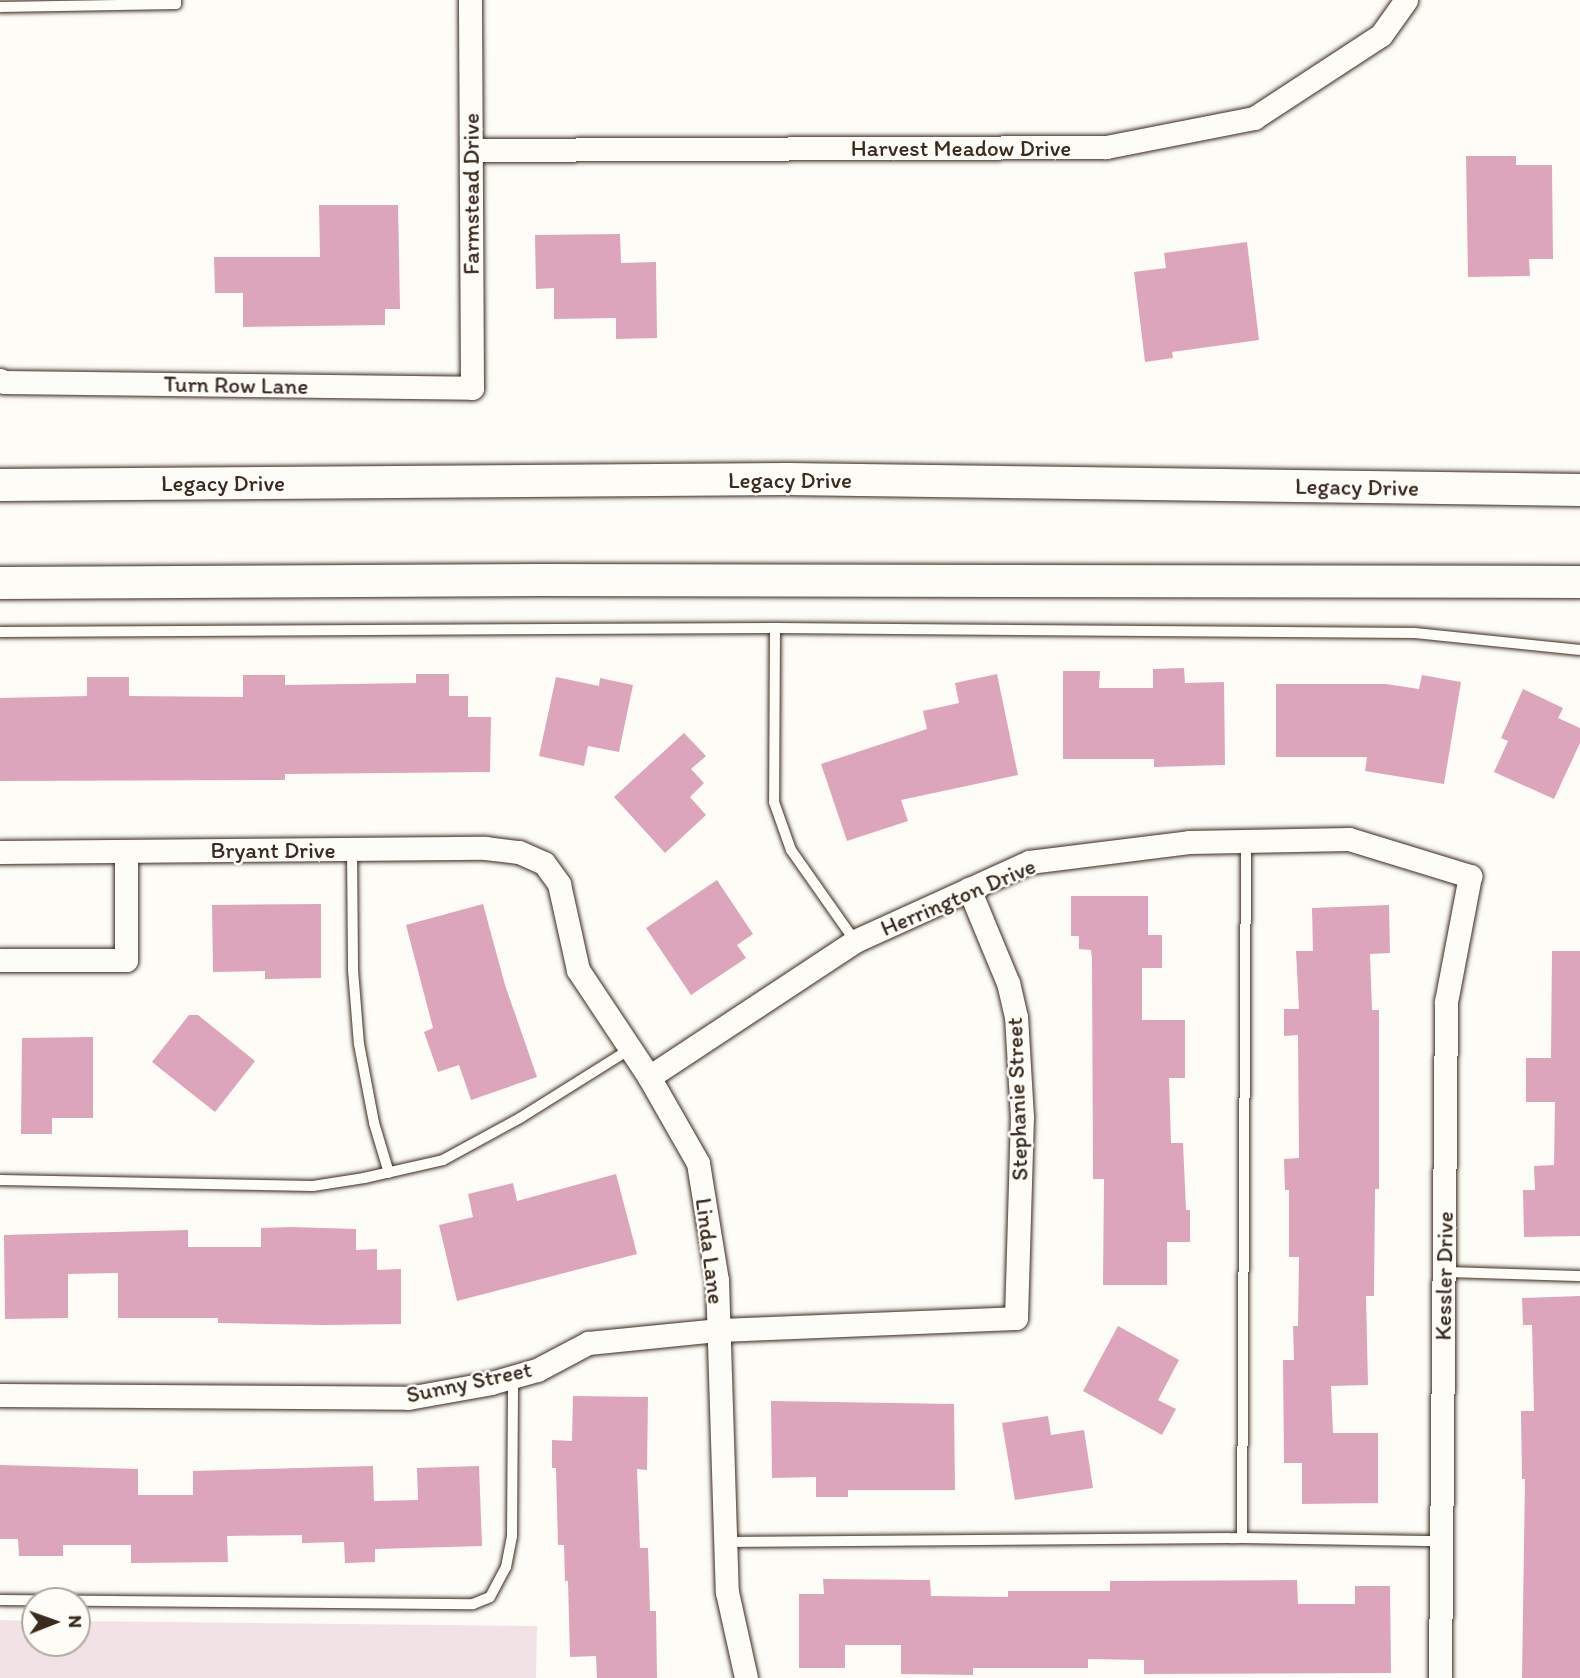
<!DOCTYPE html>
<html>
<head>
<meta charset="utf-8">
<style>
	body { margin:0 }
	#map { position:relative; width:1580px; height:1678px; overflow:hidden; background:#fdfcf7; font-family:Itim,sans-serif }
	div>[style] { position:absolute }
	.built>* { inset:0; background:#f3e2e5 }
	.building>* { inset:0; background:#dca5bb }
	.roads { filter:drop-shadow(0 0 2px #3b2a1e) drop-shadow(0 0 2px #3b2a1e) }
	.lane>* { height:10px; margin:-5px; padding:0 5px; transform-origin:5px; border-radius:5px; background:#fdfcf7 }
	.street>* { height:23px; margin:-11.5px; padding:0 11.5px; transform-origin:11.5px; border-radius:11.5px; background:#fdfcf7 }
	.secondary>* { height:32px; margin:-16px; padding:0 16px; transform-origin:16px; border-radius:16px; background:#fdfcf7 }
	span { translate:-50% -50%; white-space:nowrap; text-align:center; line-height:1.15; -webkit-text-stroke:5px #fdfcf7; paint-order:stroke }
	.street-label { font-size:23px; color:#3b2a1e }
	.north { position:absolute; left:21px; top:1587px; width:70px; height:70px; box-sizing:border-box; background:#fdfcf7; border:2px solid #afa8a0; border-radius:50%; rotate:89deg; font-size:19px; font-weight:700; line-height:28px; text-align:center; color:#3b2a1e }
	.north::after { content:''; display:block; margin:auto; width:24px; height:32px; background:#3b2a1e; clip-path:polygon(50% 0,100% 100%,50% 72%,0 100%) }
</style>
</head>
<body>
<div id="map">
	<div class="built">
		<div style="clip-path:polygon(0 1620px,35px 1621px,35px 1643px,77px 1643px,77px 1621px,537px 1626px,536px 1678px,0 1678px)"></div>
	</div>
	<div class="building">
		<div style="clip-path:polygon(1466px 156px,1516px 156px,1516px 165px,1552px 165px,1553px 259px,1529px 259px,1530px 276px,1468px 277px)"></div>
		<div style="clip-path:polygon(319px 205px,398px 205px,400px 309px,385px 309px,385px 325px,243px 327px,243px 293px,215px 293px,214px 257px,320px 257px)"></div>
		<div style="clip-path:polygon(620px 234px,621px 263px,656px 262px,657px 338px,616px 339px,616px 318px,554px 319px,554px 288px,536px 289px,535px 235px)"></div>
		<div style="clip-path:polygon(1247px 242px,1259px 340px,1172px 352px,1173px 358px,1145px 362px,1134px 272px,1166px 268px,1164px 253px)"></div>
		<div style="clip-path:polygon(1184px 668px,1185px 683px,1224px 682px,1225px 765px,1154px 767px,1154px 759px,1063px 759px,1063px 671px,1100px 671px,1099px 688px,1153px 688px,1153px 669px)"></div>
		<div style="clip-path:polygon(416px 674px,449px 674px,449px 696px,468px 696px,468px 717px,491px 717px,490px 772px,285px 774px,285px 780px,0 781px,0 698px,87px 696px,87px 677px,129px 677px,129px 696px,243px 697px,243px 675px,285px 675px,285px 685px,416px 683px)"></div>
		<div style="clip-path:polygon(997px 674px,1018px 775px,901px 800px,908px 821px,847px 841px,821px 764px,927px 729px,923px 711px,959px 703px,955px 683px)"></div>
		<div style="clip-path:polygon(1422px 675px,1461px 682px,1444px 784px,1365px 771px,1367px 757px,1276px 757px,1276px 684px,1386px 684px,1419px 689px)"></div>
		<div style="clip-path:polygon(556px 677px,599px 686px,600px 678px,633px 685px,619px 752px,588px 746px,584px 766px,539px 756px)"></div>
		<div style="clip-path:polygon(1523px 689px,1563px 708px,1558px 718px,1580px 728px,1580px 743px,1554px 799px,1494px 772px,1508px 741px,1501px 738px)"></div>
		<div style="clip-path:polygon(684px 733px,706px 756px,691px 769px,704px 783px,690px 797px,706px 815px,665px 853px,614px 797px)"></div>
		<div style="clip-path:polygon(717px 880px,753px 934px,737px 945px,746px 958px,691px 995px,646px 928px)"></div>
		<div style="clip-path:polygon(1071px 896px,1148px 896px,1148px 935px,1162px 935px,1162px 968px,1142px 968px,1142px 1020px,1185px 1020px,1185px 1078px,1169px 1078px,1171px 1143px,1183px 1143px,1186px 1210px,1190px 1210px,1190px 1242px,1167px 1242px,1167px 1285px,1103px 1285px,1104px 1179px,1093px 1179px,1092px 959px,1091px 950px,1079px 949px,1079px 936px,1071px 936px)"></div>
		<div style="clip-path:polygon(321px 904px,321px 978px,265px 979px,265px 971px,213px 972px,212px 905px)"></div>
		<div style="clip-path:polygon(483px 904px,505px 985px,537px 1077px,471px 1100px,459px 1065px,438px 1072px,424px 1032px,433px 1028px,406px 925px)"></div>
		<div style="clip-path:polygon(1389px 905px,1390px 953px,1370px 954px,1372px 1010px,1379px 1010px,1379px 1189px,1375px 1189px,1374px 1296px,1366px 1296px,1368px 1385px,1331px 1386px,1333px 1433px,1378px 1433px,1378px 1503px,1302px 1504px,1302px 1463px,1284px 1463px,1283px 1360px,1294px 1360px,1293px 1326px,1298px 1326px,1299px 1257px,1289px 1257px,1289px 1190px,1285px 1190px,1284px 1159px,1299px 1158px,1298px 1035px,1284px 1036px,1284px 1009px,1299px 1009px,1296px 951px,1313px 951px,1312px 908px)"></div>
		<div style="clip-path:polygon(1552px 951px,1580px 951px,1580px 1236px,1524px 1237px,1523px 1190px,1535px 1190px,1534px 1166px,1554px 1165px,1555px 1102px,1526px 1102px,1526px 1058px,1551px 1058px)"></div>
		<div style="clip-path:polygon(189px 1015px,198px 1015px,255px 1061px,215px 1112px,152px 1062px)"></div>
		<div style="clip-path:polygon(93px 1037px,93px 1118px,52px 1118px,52px 1134px,21px 1134px,22px 1038px)"></div>
		<div style="clip-path:polygon(616px 1174px,637px 1254px,457px 1301px,439px 1225px,473px 1217px,468px 1194px,513px 1183px,517px 1201px)"></div>
		<div style="clip-path:polygon(291px 1227px,356px 1229px,356px 1250px,377px 1249px,377px 1270px,401px 1269px,401px 1324px,325px 1325px,218px 1323px,218px 1318px,118px 1318px,118px 1273px,68px 1274px,68px 1318px,5px 1319px,4px 1235px,188px 1230px,188px 1247px,261px 1247px,261px 1228px)"></div>
		<div style="clip-path:polygon(1580px 1296px,1580px 1678px,1522px 1678px,1525px 1479px,1522px 1479px,1521px 1411px,1534px 1411px,1532px 1325px,1523px 1325px,1522px 1298px)"></div>
		<div style="clip-path:polygon(1118px 1326px,1179px 1360px,1158px 1400px,1176px 1409px,1162px 1435px,1083px 1391px)"></div>
		<div style="clip-path:polygon(573px 1396px,648px 1397px,647px 1470px,637px 1469px,640px 1548px,648px 1548px,650px 1611px,656px 1611px,657px 1678px,597px 1678px,596px 1656px,570px 1657px,568px 1581px,565px 1581px,564px 1545px,558px 1545px,556px 1468px,552px 1468px,552px 1440px,572px 1441px)"></div>
		<div style="clip-path:polygon(771px 1401px,954px 1404px,955px 1490px,848px 1490px,848px 1497px,816px 1497px,816px 1477px,772px 1478px)"></div>
		<div style="clip-path:polygon(1048px 1416px,1051px 1435px,1084px 1430px,1093px 1488px,1015px 1500px,1002px 1423px)"></div>
		<div style="clip-path:polygon(0 1465px,138px 1469px,138px 1495px,193px 1495px,193px 1471px,373px 1466px,374px 1501px,418px 1500px,417px 1468px,479px 1466px,482px 1546px,375px 1549px,375px 1562px,345px 1563px,344px 1542px,302px 1543px,302px 1535px,227px 1536px,228px 1562px,131px 1563px,131px 1545px,63px 1545px,63px 1556px,19px 1556px,18px 1539px,0 1539px)"></div>
		<div style="clip-path:polygon(823px 1579px,930px 1580px,931px 1596px,1008px 1597px,1008px 1591px,1110px 1591px,1110px 1581px,1297px 1580px,1298px 1604px,1355px 1604px,1355px 1586px,1390px 1586px,1391px 1673px,1144px 1674px,1144px 1660px,1088px 1659px,1088px 1668px,973px 1668px,973px 1675px,901px 1674px,901px 1645px,845px 1645px,845px 1668px,799px 1668px,799px 1594px,824px 1594px)"></div>
	</div>
	<div class="roads">
		<div class="lane">
			<div style="left:0;top:7px;width:176px;rotate:-1deg"></div>
			<div style="left:176px;top:4px;width:4px;rotate:-90deg"></div>
			<div style="left:775px;top:628px;width:174px;rotate:90.3deg"></div>
			<div style="left:774px;top:802px;width:51px;rotate:70.5deg"></div>
			<div style="left:791px;top:850px;width:111px;rotate:54.9deg"></div>
			<div style="left:0;top:632px;width:775px;rotate:-0.3deg"></div>
			<div style="left:775px;top:628px;width:640px;rotate:0.45deg"></div>
			<div style="left:1415px;top:633px;width:166px;rotate:5.9deg"></div>
			<div style="left:1246px;top:841px;width:697px;rotate:90.33deg"></div>
			<div style="left:1242px;top:1538px;width:199px;rotate:0.9deg"></div>
			<div style="left:352px;top:849px;width:121px;rotate:89.5deg"></div>
			<div style="left:353px;top:970px;width:74px;rotate:85.4deg"></div>
			<div style="left:359px;top:1044px;width:80px;rotate:79.2deg"></div>
			<div style="left:374px;top:1123px;width:52px;rotate:73.3deg"></div>
			<div style="left:0;top:1180px;width:313px;rotate:1.1deg"></div>
			<div style="left:313px;top:1186px;width:52px;rotate:-8.9deg"></div>
			<div style="left:364px;top:1178px;width:81px;rotate:-12.8deg"></div>
			<div style="left:443px;top:1160px;width:88px;rotate:-28.6deg"></div>
			<div style="left:520px;top:1118px;width:130px;rotate:-32.1deg"></div>
			<div style="left:1444px;top:1272px;width:136px;rotate:1.7deg"></div>
			<div style="left:725px;top:1542px;width:517px;rotate:-0.44deg"></div>
			<div style="left:0;top:1600px;width:473px;rotate:0.5deg"></div>
			<div style="left:473px;top:1604px;width:18px;rotate:-22deg"></div>
			<div style="left:490px;top:1597px;width:34px;rotate:-62deg"></div>
			<div style="left:506px;top:1567px;width:32px;rotate:-79deg"></div>
			<div style="left:512px;top:1536px;width:160px;rotate:-89.6deg"></div>
		</div>
		<div class="street">
			<div style="left:471px;top:150px;width:635px;rotate:-0.27deg"></div>
			<div style="left:1106px;top:147px;width:151px;rotate:-11.1deg"></div>
			<div style="left:1254px;top:118px;width:152px;rotate:-33.2deg"></div>
			<div style="left:1381px;top:35px;width:43px;rotate:-54.5deg"></div>
			<div style="left:0;top:380px;width:4px;rotate:27deg"></div>
			<div style="left:4px;top:382px;width:468px;rotate:0.7deg"></div>
			<div style="left:472px;top:388px;width:388px;rotate:-90.3deg"></div>
			<div style="left:0;top:852px;width:485px;rotate:-0.5deg"></div>
			<div style="left:485px;top:848px;width:34px;rotate:7deg"></div>
			<div style="left:519px;top:852px;width:27px;rotate:24deg"></div>
			<div style="left:544px;top:863px;width:26px;rotate:54deg"></div>
			<div style="left:559px;top:884px;width:88px;rotate:77.5deg"></div>
			<div style="left:578px;top:970px;width:128px;rotate:56.4deg"></div>
			<div style="left:649px;top:1077px;width:99px;rotate:60.3deg"></div>
			<div style="left:698px;top:1163px;width:119px;rotate:80.8deg"></div>
			<div style="left:717px;top:1280px;width:312px;rotate:88.2deg"></div>
			<div style="left:727px;top:1592px;width:88px;rotate:77.5deg"></div>
			<div style="left:0;top:960px;width:126px"></div>
			<div style="left:126px;top:960px;width:109px;rotate:-90deg"></div>
			<div style="left:649px;top:1077px;width:247px;rotate:-33.4deg"></div>
			<div style="left:855px;top:941px;width:191px;rotate:-24.4deg"></div>
			<div style="left:1029px;top:862px;width:161px;rotate:-7.1deg"></div>
			<div style="left:1189px;top:842px;width:160px;rotate:-1.1deg"></div>
			<div style="left:1349px;top:839px;width:127px;rotate:17deg"></div>
			<div style="left:1470px;top:876px;width:128px;rotate:100.8deg"></div>
			<div style="left:1446px;top:1002px;width:676px;rotate:90.51deg"></div>
			<div style="left:0;top:1395px;width:408px;rotate:0.4deg"></div>
			<div style="left:408px;top:1398px;width:84px;rotate:-10.2deg"></div>
			<div style="left:491px;top:1383px;width:48px;rotate:-15.8deg"></div>
			<div style="left:537px;top:1370px;width:58px;rotate:-27.9deg"></div>
			<div style="left:588px;top:1343px;width:132px;rotate:-5.7deg"></div>
			<div style="left:719px;top:1330px;width:297px;rotate:-2.3deg"></div>
			<div style="left:1016px;top:1318px;width:201px;rotate:-88.3deg"></div>
			<div style="left:1022px;top:1117px;width:100px;rotate:-93.4deg"></div>
			<div style="left:1016px;top:1017px;width:35px;rotate:-103deg"></div>
			<div style="left:1008px;top:983px;width:102px;rotate:-112.5deg"></div>
		</div>
		<div class="secondary">
			<div style="left:0;top:485px;width:787px;rotate:-0.44deg"></div>
			<div style="left:787px;top:479px;width:793px;rotate:0.79deg"></div>
			<div style="left:0;top:583px;width:541px;rotate:-0.32deg"></div>
			<div style="left:541px;top:580px;width:1039px;rotate:0.11deg"></div>
		</div>
	</div>
	<div class="street-label">
		<span style="left:961px;top:148px">Harvest Meadow Drive</span>
		<span style="left:471px;top:194px;rotate:-90deg">Farmstead Drive</span>
		<span style="left:236px;top:385px;rotate:1deg">Turn Row Lane</span>
		<span style="left:790px;top:480px">Legacy Drive</span>
		<span style="left:223px;top:483px">Legacy Drive</span>
		<span style="left:1357px;top:487px;rotate:1deg">Legacy Drive</span>
		<span style="left:273px;top:850px">Bryant Drive</span>
		<span style="left:958px;top:897px;rotate:-23deg">Herrington Drive</span>
		<span style="left:1017px;top:1099px;rotate:-92deg">Stephanie Street</span>
		<span style="left:710px;top:1251px;rotate:83deg">Linda Lane</span>
		<span style="left:1444px;top:1276px;rotate:-89deg">Kessler Drive</span>
		<span style="left:469px;top:1382px;rotate:-12deg">Sunny Street</span>
	</div>
	<div class="north">N</div>
</div>
</body>
</html>
